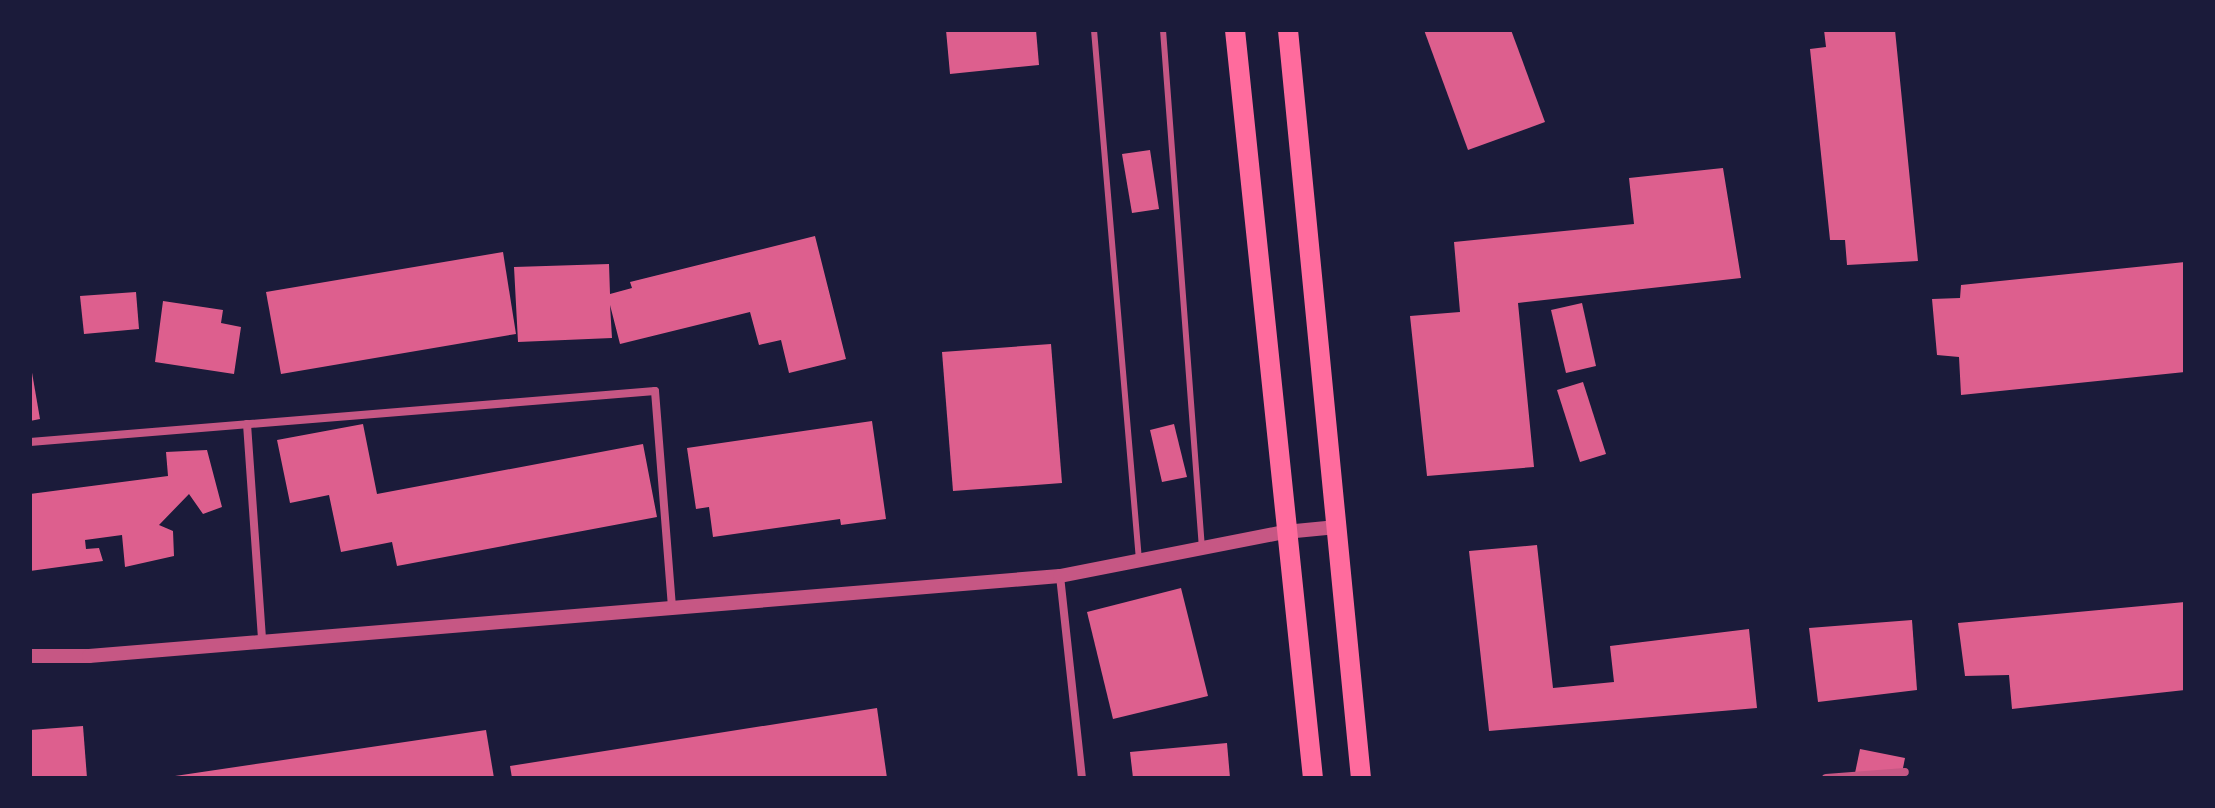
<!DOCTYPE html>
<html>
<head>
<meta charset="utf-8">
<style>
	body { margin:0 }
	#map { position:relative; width:2215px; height:808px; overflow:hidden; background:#1b1b3a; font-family:"IBM Plex Sans",sans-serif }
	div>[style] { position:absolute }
	.building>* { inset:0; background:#dd5f8e }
	.service>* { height:6px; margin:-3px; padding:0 3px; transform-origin:3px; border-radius:3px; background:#c65784 }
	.minor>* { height:8px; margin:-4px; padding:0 4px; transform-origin:4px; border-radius:4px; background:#c65784 }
	.tertiary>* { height:14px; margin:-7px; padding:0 7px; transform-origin:7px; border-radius:7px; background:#c65784 }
	.primary>* { height:20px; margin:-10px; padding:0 10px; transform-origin:10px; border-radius:10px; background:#ff6b9d }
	span { translate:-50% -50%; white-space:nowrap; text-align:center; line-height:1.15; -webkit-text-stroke:6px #1b1b3a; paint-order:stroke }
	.frame { position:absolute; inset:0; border:32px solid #1b1b3a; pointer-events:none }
</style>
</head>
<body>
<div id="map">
	<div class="building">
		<div style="clip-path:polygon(946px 30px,1036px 30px,1039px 65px,950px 74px)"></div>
		<div style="clip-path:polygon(1424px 30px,1511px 30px,1545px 122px,1468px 150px)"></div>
		<div style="clip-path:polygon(1824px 30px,1895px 30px,1918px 261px,1847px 265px,1845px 240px,1830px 240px,1810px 49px,1826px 47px)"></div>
		<div style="clip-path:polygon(1150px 150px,1159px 209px,1132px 213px,1122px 154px)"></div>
		<div style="clip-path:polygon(1723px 168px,1741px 278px,1518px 303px,1534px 467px,1427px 476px,1410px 316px,1460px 312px,1454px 242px,1634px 224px,1629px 178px)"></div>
		<div style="clip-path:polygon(815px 236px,846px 359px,789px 373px,781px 340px,759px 345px,750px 312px,620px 344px,610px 305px,612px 338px,518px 342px,514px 267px,609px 264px,610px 294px,632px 288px,630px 282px)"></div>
		<div style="clip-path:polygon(503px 252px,516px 334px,281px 374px,266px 292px)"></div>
		<div style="clip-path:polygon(2185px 262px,2185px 372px,1961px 395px,1959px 357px,1937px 355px,1932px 299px,1960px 298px,1961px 285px)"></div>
		<div style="clip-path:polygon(136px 292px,139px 329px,84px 334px,80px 296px)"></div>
		<div style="clip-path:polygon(163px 301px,223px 310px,221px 323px,241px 327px,234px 374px,155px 362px)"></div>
		<div style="clip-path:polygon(1582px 303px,1596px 366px,1566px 373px,1551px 310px)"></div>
		<div style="clip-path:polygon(1051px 344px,1062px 483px,953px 491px,942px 352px)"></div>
		<div style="clip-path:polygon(30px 361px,40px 419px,30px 421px)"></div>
		<div style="clip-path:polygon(1583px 382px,1606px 454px,1580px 462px,1557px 390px)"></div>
		<div style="clip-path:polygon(872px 421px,886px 519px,841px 525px,840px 519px,713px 537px,709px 507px,696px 509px,687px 448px)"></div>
		<div style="clip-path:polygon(363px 424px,377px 494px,643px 444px,657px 517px,397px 566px,392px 542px,341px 552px,329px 495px,290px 503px,277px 440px)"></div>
		<div style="clip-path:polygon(1174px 424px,1187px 477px,1162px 482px,1150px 430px)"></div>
		<div style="clip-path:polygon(207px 450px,222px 507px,203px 514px,189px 494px,159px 525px,173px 531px,174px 556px,125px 567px,122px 535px,85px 540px,86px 549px,99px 548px,103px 561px,30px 571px,30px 494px,168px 476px,166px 452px)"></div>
		<div style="clip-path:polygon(1537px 545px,1553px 688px,1614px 682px,1610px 646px,1749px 629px,1757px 708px,1489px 731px,1469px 551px)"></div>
		<div style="clip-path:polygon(1181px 588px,1208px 696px,1113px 719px,1087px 612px)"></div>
		<div style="clip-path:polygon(2185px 602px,2185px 690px,2012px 709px,2009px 675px,1965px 676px,1958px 623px)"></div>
		<div style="clip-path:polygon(1912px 620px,1917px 690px,1818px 702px,1809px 628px)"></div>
		<div style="clip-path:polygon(877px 708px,887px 778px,512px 778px,510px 766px)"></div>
		<div style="clip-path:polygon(83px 726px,87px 778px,30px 778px,30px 730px)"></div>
		<div style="clip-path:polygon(486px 730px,494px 778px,175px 778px,175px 776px)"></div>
		<div style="clip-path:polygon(1227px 743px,1230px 778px,1133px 778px,1130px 752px)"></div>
		<div style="clip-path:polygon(1860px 749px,1905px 758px,1901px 778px,1854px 778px)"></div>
	</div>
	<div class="service">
		<div style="left:1094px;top:30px;width:532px;rotate:85.15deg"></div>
		<div style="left:1163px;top:30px;width:520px;rotate:85.7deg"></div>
	</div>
	<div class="minor">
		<div style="left:247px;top:424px;width:218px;rotate:86deg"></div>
		<div style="left:30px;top:442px;width:627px;rotate:-4.66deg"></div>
		<div style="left:655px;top:391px;width:218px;rotate:85.5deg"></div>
		<div style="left:1060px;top:576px;width:203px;rotate:83.8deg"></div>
		<div style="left:1826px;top:778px;width:79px;rotate:-4.3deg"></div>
	</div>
	<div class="tertiary">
		<div style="left:30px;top:656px;width:59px"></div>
		<div style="left:89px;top:656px;width:974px;rotate:-4.71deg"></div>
		<div style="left:1060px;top:576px;width:229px;rotate:-11.1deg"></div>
		<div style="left:1285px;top:532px;width:52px;rotate:-5.5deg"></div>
	</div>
	<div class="primary">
		<div style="left:1235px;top:30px;width:752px;rotate:84.05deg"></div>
		<div style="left:1288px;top:30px;width:752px;rotate:84.43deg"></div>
	</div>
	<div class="frame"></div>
</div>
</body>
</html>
